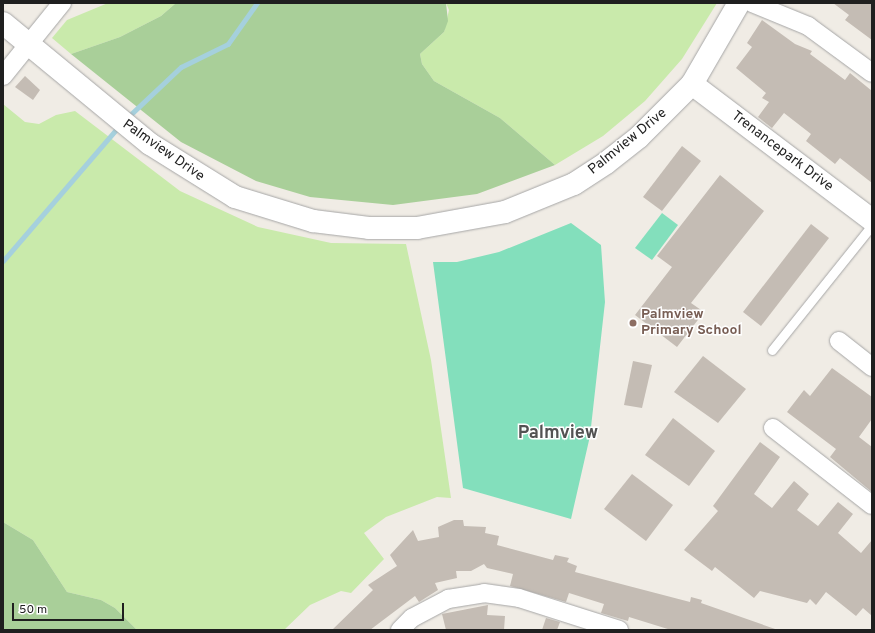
<!DOCTYPE html>
<html>
<head>
<meta charset="utf-8">
<style>
	body { margin:0 }
	#map { position:relative; width:875px; height:633px; overflow:hidden; background:#f0ece5; font-family:Overpass,sans-serif }
	div>[style] { position:absolute }
	.grass>* { inset:0; background:#c9eaab }
	.forest>* { inset:0; background:#a9cf99 }
	.pitch>* { inset:0; background:#83dfbc }
	.stream>* { height:4.5px; margin:-2.25px; padding:0 2.25px; transform-origin:2.25px; border-radius:2.25px; background:#a5d0dd }
	.building>* { inset:0; background:#c4bcb4 }
	.roads { filter:drop-shadow(0 0 1px #a6a6a6) drop-shadow(0 0 1px #a6a6a6) }
	.service>* { height:9px; margin:-4.5px; padding:0 4.5px; transform-origin:4.5px; border-radius:4.5px; background:#fff }
	.minor>* { height:18px; margin:-9px; padding:0 9px; transform-origin:9px; border-radius:9px; background:#fff }
	.tertiary>* { height:22px; margin:-11px; padding:0 11px; transform-origin:11px; border-radius:11px; background:#fff }
	.dots>* { width:11px; height:11px; translate:-50% -50%; box-sizing:border-box; border:2px solid #fff; border-radius:50% }
	span { translate:-50% -50%; white-space:nowrap; text-align:center; line-height:1.15; -webkit-text-stroke:3px #fff; paint-order:stroke }
	.street-label { font-size:14px; color:#1f1f1f }
	.education-label { font-size:14px; color:#785e54; font-weight:700 }
	.left { translate:0 -50%; text-align:left }
	.district-label { font-size:18px; color:#525252; font-weight:700 }
	.frame { position:absolute; inset:0; border:4px solid #1f1f1f; pointer-events:none }
	.scale { position:absolute; left:12px; top:603px; width:112px; height:18px; box-sizing:border-box; border:2px solid #1f1f1f; border-top:0; padding-left:5px; font-size:12px; line-height:14px; white-space:nowrap; color:#1f1f1f; -webkit-text-stroke:3px #fff; paint-order:stroke }
</style>
</head>
<body>
<div id="map">
	<div class="grass">
		<div style="clip-path:polygon(108px 3px,176px 3px,161px 16px,120px 37px,71px 54px,52px 38px,67px 20px)"></div>
		<div style="clip-path:polygon(446px 3px,717px 3px,682px 59px,645px 101px,603px 136px,555px 165px,500px 118px,434px 81px,422px 64px,420px 54px,444px 32px,449px 10px)"></div>
		<div style="clip-path:polygon(3px 104px,25px 122px,39px 124px,56px 115px,75px 111px,180px 191px,258px 227px,331px 243px,406px 244px,431px 360px,451px 498px,437px 497px,386px 517px,364px 533px,384px 559px,351px 593px,341px 591px,310px 605px,284px 630px,137px 630px,115px 608px,101px 600px,67px 592px,33px 540px,3px 522px)"></div>
	</div>
	<div class="forest">
		<div style="clip-path:polygon(176px 3px,446px 3px,448px 21px,444px 32px,420px 54px,422px 64px,434px 81px,500px 118px,555px 165px,477px 194px,393px 205px,310px 197px,256px 181px,181px 142px,71px 54px,120px 37px,161px 16px)"></div>
		<div style="clip-path:polygon(3px 522px,33px 540px,67px 592px,101px 600px,115px 608px,137px 630px,3px 630px)"></div>
	</div>
	<div class="pitch">
		<div style="clip-path:polygon(662px 213px,678px 225px,652px 260px,635px 248px)"></div>
		<div style="clip-path:polygon(571px 223px,601px 245px,605px 302px,590px 436px,571px 519px,463px 488px,433px 262px,457px 262px,499px 252px)"></div>
	</div>
	<div class="stream">
		<div style="left:127px;top:118px;width:74px;rotate:-43.4deg"></div>
		<div style="left:181px;top:67px;width:52px;rotate:-26.1deg"></div>
		<div style="left:228px;top:44px;width:50px;rotate:-54.7deg"></div>
		<div style="left:3px;top:261px;width:178px;rotate:-49.3deg"></div>
	</div>
	<div class="building">
		<div style="clip-path:polygon(833px 3px,872px 3px,872px 40px,845px 20px,849px 15px)"></div>
		<div style="clip-path:polygon(762px 20px,795px 44px,812px 51px,810px 54px,845px 80px,850px 73px,872px 91px,872px 183px,840px 158px,835px 164px,806px 141px,811px 134px,784px 113px,772px 128px,758px 117px,769px 102px,762px 98px,766px 93px,736px 68px,752px 47px,747px 43px)"></div>
		<div style="clip-path:polygon(25px 76px,40px 90px,33px 100px,15px 87px)"></div>
		<div style="clip-path:polygon(682px 146px,701px 161px,662px 211px,643px 197px)"></div>
		<div style="clip-path:polygon(720px 175px,764px 211px,691px 303px,704px 312px,677px 347px,635px 315px,672px 267px,657px 256px)"></div>
		<div style="clip-path:polygon(811px 224px,829px 238px,761px 326px,743px 312px)"></div>
		<div style="clip-path:polygon(703px 356px,746px 389px,718px 423px,674px 392px)"></div>
		<div style="clip-path:polygon(633px 361px,652px 365px,642px 408px,624px 405px)"></div>
		<div style="clip-path:polygon(832px 368px,872px 397px,872px 419px,859px 437px,872px 447px,872px 492px,830px 457px,836px 449px,787px 412px,804px 390px,810px 396px)"></div>
		<div style="clip-path:polygon(673px 418px,715px 451px,689px 486px,645px 455px)"></div>
		<div style="clip-path:polygon(760px 442px,780px 457px,754px 494px,772px 508px,794px 481px,809px 494px,797px 510px,818px 526px,838px 502px,853px 514px,838px 533px,861px 553px,872px 540px,872px 616px,863px 608px,856px 616px,826px 592px,816px 605px,810px 599px,807px 603px,760px 591px,754px 598px,715px 567px,712px 571px,684px 550px,718px 511px,713px 506px)"></div>
		<div style="clip-path:polygon(632px 474px,673px 505px,646px 541px,604px 509px)"></div>
		<div style="clip-path:polygon(454px 520px,463px 520px,464px 526px,486px 527px,485px 533px,499px 536px,497px 545px,553px 560px,555px 555px,569px 558px,567px 562px,577px 566px,575px 572px,690px 602px,691px 597px,702px 600px,701px 603px,778px 630px,671px 630px,629px 617px,628px 621px,601px 613px,604px 604px,569px 593px,566px 602px,510px 586px,513px 574px,487px 568px,484px 564px,471px 571px,456px 571px,457px 578px,435px 583px,438px 590px,419px 602px,415px 596px,370px 630px,332px 630px,373px 590px,368px 585px,397px 566px,390px 555px,413px 530px,418px 541px,439px 537px,438px 527px)"></div>
		<div style="clip-path:polygon(488px 605px,487px 615px,505px 616px,504px 630px,446px 630px,442px 614px)"></div>
		<div style="clip-path:polygon(546px 618px,560px 622px,557px 630px,542px 630px)"></div>
	</div>
	<div class="roads">
		<div class="service">
			<div style="left:772px;top:350px;width:160px;rotate:-51.3deg"></div>
		</div>
		<div class="minor">
			<div style="left:752px;top:3px;width:61px;rotate:22.3deg"></div>
			<div style="left:808px;top:26px;width:79px;rotate:36.3deg"></div>
			<div style="left:3px;top:76px;width:94px;rotate:-51.1deg"></div>
			<div style="left:839px;top:341px;width:42px;rotate:38.2deg"></div>
			<div style="left:773px;top:428px;width:125px;rotate:37.9deg"></div>
			<div style="left:400px;top:630px;width:17px;rotate:-45deg"></div>
			<div style="left:412px;top:618px;width:41px;rotate:-27.8deg"></div>
			<div style="left:448px;top:599px;width:36px;rotate:-9deg"></div>
			<div style="left:484px;top:593px;width:35px;rotate:8deg"></div>
			<div style="left:519px;top:598px;width:105px;rotate:17.7deg"></div>
		</div>
		<div class="tertiary">
			<div style="left:3px;top:23px;width:190px;rotate:39.5deg"></div>
			<div style="left:150px;top:144px;width:100px;rotate:31.9deg"></div>
			<div style="left:235px;top:197px;width:82px;rotate:17.1deg"></div>
			<div style="left:313px;top:221px;width:56px;rotate:7.1deg"></div>
			<div style="left:369px;top:228px;width:48px"></div>
			<div style="left:417px;top:228px;width:89px;rotate:-10.3deg"></div>
			<div style="left:505px;top:212px;width:74px;rotate:-22.1deg"></div>
			<div style="left:574px;top:184px;width:38px;rotate:-33deg"></div>
			<div style="left:606px;top:163px;width:42px;rotate:-38.2deg"></div>
			<div style="left:639px;top:137px;width:75px;rotate:-45deg"></div>
			<div style="left:692px;top:84px;width:94px;rotate:-59.9deg"></div>
			<div style="left:692px;top:84px;width:226px;rotate:37.1deg"></div>
		</div>
	</div>
	<div class="dots">
		<div style="left:633px;top:323px;background:#8d6e63"></div>
	</div>
	<div class="street-label">
		<span style="left:628px;top:142px;rotate:-39deg">Palmview Drive</span>
		<span style="left:163px;top:151px;rotate:35deg">Palmview Drive</span>
		<span style="left:782px;top:152px;rotate:37deg">Trenancepark Drive</span>
	</div>
	<div class="education-label">
		<span class="left" style="left:641px;top:323px">Palmview<br>Primary School</span>
	</div>
	<div class="district-label">
		<span style="left:558px;top:434px">Palmview</span>
	</div>
	<div class="frame"></div>
	<div class="scale">50 m</div>
</div>
</body>
</html>
